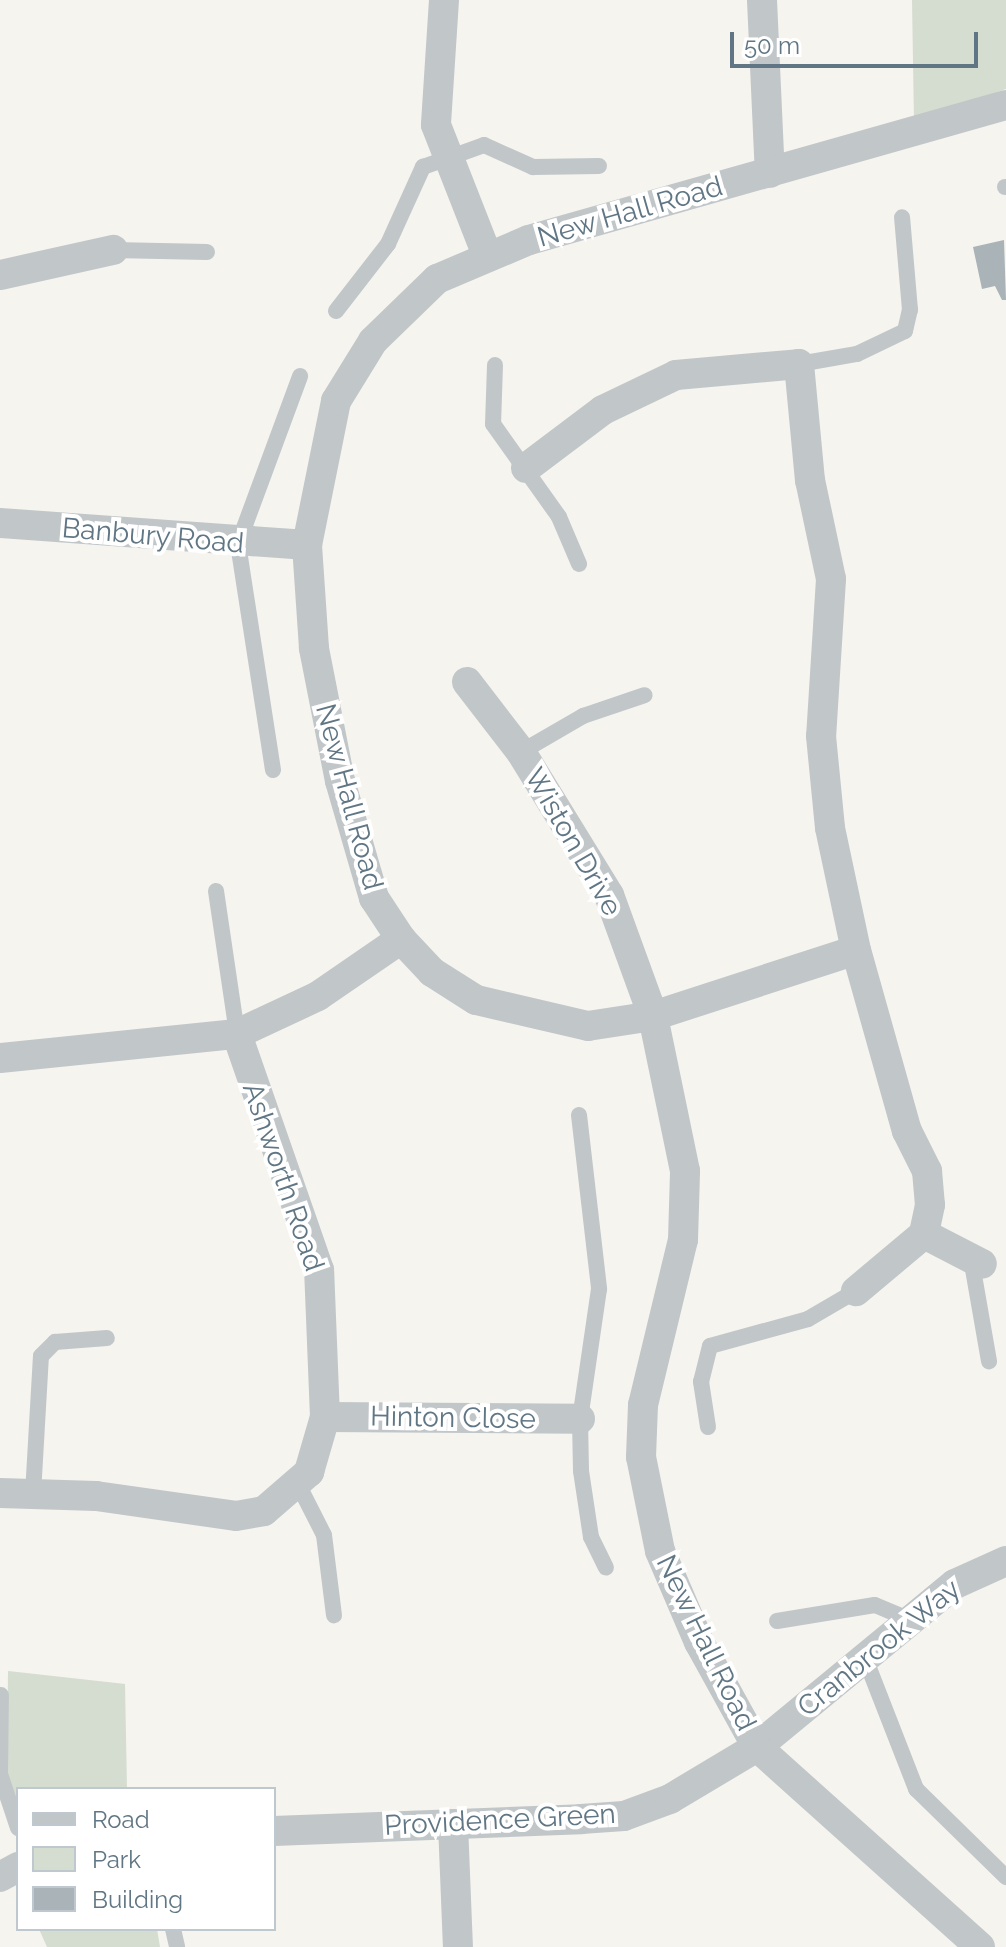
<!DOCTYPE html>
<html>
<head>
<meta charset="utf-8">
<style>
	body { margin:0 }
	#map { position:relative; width:1006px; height:1947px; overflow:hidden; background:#f5f4ef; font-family:Raleway,sans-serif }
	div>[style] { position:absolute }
	.green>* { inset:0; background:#d5dcd0 }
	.building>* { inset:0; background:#a9b3b8 }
	.service>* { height:16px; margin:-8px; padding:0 8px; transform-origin:8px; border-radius:8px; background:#c1c6c9 }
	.minor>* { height:30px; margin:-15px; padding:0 15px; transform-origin:15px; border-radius:15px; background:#c1c6c9 }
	span { translate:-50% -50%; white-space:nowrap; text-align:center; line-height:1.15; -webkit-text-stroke:8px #fff; paint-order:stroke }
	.street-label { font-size:28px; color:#607684 }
	.legend { position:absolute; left:16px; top:1787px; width:260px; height:144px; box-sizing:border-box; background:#fff; border:2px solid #bfc8ce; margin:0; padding:10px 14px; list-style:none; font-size:24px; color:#607684 }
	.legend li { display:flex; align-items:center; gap:16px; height:40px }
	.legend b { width:40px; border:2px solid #bfc8ce }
	.scale { position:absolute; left:730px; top:32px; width:248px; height:36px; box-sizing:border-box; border:4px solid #607684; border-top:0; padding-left:10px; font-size:24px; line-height:28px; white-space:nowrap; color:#607684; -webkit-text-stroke:6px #fff; paint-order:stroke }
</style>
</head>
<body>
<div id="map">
	<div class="green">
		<div style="clip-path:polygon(912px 0,1006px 0,1006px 89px,914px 121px)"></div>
		<div style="clip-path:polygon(8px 1671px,125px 1684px,127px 1789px,18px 1789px,18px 1817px,7px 1789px)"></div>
		<div style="clip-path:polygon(39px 1929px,157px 1929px,160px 1947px,47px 1947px)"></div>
	</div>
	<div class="building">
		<div style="clip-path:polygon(1004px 240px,1006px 300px,1002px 300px,995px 286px,982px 289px,973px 247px)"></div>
	</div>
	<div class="service">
		<div style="left:1005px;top:187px;width:1px"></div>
		<div style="left:113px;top:250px;width:94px;rotate:1.2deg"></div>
		<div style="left:336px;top:311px;width:85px;rotate:-52.2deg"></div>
		<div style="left:388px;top:244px;width:85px;rotate:-65.6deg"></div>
		<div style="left:423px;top:167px;width:65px;rotate:-19.8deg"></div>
		<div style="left:484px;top:145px;width:54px;rotate:24.2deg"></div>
		<div style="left:533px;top:167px;width:66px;rotate:-0.9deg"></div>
		<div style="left:799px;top:364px;width:59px;rotate:-9.8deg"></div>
		<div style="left:857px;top:354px;width:53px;rotate:-25.6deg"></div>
		<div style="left:905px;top:331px;width:22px;rotate:-77deg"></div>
		<div style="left:910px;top:310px;width:93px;rotate:-94.9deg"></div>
		<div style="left:495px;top:365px;width:59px;rotate:91.9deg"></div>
		<div style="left:493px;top:424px;width:114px;rotate:54.6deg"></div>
		<div style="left:559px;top:517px;width:51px;rotate:66.9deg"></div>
		<div style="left:521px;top:752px;width:72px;rotate:-30.1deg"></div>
		<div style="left:583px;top:716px;width:65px;rotate:-18.7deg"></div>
		<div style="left:273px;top:770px;width:229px;rotate:-98.8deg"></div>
		<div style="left:238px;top:544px;width:179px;rotate:-69.7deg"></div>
		<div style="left:216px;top:891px;width:145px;rotate:81.6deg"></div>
		<div style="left:579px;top:1115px;width:175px;rotate:83.4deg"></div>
		<div style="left:599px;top:1289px;width:131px;rotate:98.3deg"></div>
		<div style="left:580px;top:1419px;width:52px;rotate:88.9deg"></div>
		<div style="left:581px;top:1471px;width:67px;rotate:81.4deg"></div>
		<div style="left:591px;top:1537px;width:34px;rotate:64deg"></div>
		<div style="left:971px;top:1258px;width:105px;rotate:80.1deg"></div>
		<div style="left:708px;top:1427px;width:46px;rotate:-98.8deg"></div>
		<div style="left:701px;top:1382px;width:37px;rotate:-76deg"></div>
		<div style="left:710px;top:1346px;width:102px;rotate:-15.4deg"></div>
		<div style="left:808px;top:1319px;width:56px;rotate:-30.3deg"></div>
		<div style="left:298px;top:1484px;width:57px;rotate:63deg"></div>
		<div style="left:324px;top:1535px;width:81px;rotate:82.9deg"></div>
		<div style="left:33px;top:1494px;width:138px;rotate:-86.7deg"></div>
		<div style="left:41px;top:1356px;width:20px;rotate:-45deg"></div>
		<div style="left:55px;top:1342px;width:52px;rotate:-4.4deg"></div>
		<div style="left:777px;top:1621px;width:99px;rotate:-9.3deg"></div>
		<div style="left:875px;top:1605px;width:39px;rotate:23deg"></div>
		<div style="left:865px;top:1658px;width:141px;rotate:68.7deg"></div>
		<div style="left:916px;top:1789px;width:126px;rotate:44.4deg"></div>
		<div style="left:0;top:1772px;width:77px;rotate:-89.3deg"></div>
		<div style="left:0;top:1774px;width:57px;rotate:71.6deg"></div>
		<div style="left:173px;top:1929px;width:18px;rotate:77deg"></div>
	</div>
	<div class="minor">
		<div style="left:444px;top:0;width:125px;rotate:93.7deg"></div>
		<div style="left:436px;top:125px;width:140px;rotate:68.6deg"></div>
		<div style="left:762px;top:0;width:173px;rotate:87.4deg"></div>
		<div style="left:0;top:275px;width:116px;rotate:-12.5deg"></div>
		<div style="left:526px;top:468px;width:96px;rotate:-37deg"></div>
		<div style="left:603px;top:410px;width:81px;rotate:-25.6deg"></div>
		<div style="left:676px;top:375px;width:123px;rotate:-5.1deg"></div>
		<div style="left:799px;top:364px;width:117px;rotate:84.6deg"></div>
		<div style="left:810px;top:480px;width:101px;rotate:78deg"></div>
		<div style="left:831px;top:579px;width:157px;rotate:93.6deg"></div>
		<div style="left:821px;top:736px;width:92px;rotate:84.4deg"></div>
		<div style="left:830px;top:828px;width:125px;rotate:78deg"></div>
		<div style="left:856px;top:950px;width:188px;rotate:74.3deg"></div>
		<div style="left:907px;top:1131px;width:45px;rotate:63.4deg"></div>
		<div style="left:927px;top:1171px;width:34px;rotate:85deg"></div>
		<div style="left:930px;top:1205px;width:30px;rotate:102deg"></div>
		<div style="left:924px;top:1234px;width:89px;rotate:140deg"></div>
		<div style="left:0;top:523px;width:308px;rotate:4.1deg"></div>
		<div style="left:467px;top:682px;width:88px;rotate:52.4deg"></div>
		<div style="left:521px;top:752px;width:168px;rotate:58.4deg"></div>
		<div style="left:609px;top:895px;width:129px;rotate:70deg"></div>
		<div style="left:653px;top:1016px;width:213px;rotate:-18deg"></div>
		<div style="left:0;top:1058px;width:238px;rotate:-5.8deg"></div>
		<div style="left:237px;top:1034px;width:89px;rotate:-25.1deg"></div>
		<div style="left:318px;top:996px;width:101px;rotate:-34.5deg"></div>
		<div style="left:924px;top:1234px;width:65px;rotate:27.3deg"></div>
		<div style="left:325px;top:1417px;width:255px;rotate:0.4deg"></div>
		<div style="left:0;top:1493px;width:96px;rotate:1.8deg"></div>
		<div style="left:96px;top:1496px;width:141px;rotate:8.1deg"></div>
		<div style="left:236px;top:1516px;width:28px;rotate:-10deg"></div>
		<div style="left:264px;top:1511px;width:60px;rotate:-40.9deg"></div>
		<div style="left:309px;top:1472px;width:57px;rotate:-73.8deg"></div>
		<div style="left:325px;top:1417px;width:147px;rotate:-92.3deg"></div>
		<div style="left:319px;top:1270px;width:250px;rotate:-109.2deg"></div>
		<div style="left:453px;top:1824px;width:123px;rotate:87.7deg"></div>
		<div style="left:274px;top:1831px;width:307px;rotate:-2.2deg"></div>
		<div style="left:581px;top:1819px;width:43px;rotate:-4deg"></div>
		<div style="left:624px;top:1816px;width:49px;rotate:-20.3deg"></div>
		<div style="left:670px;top:1799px;width:101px;rotate:-30.9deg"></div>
		<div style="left:757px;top:1747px;width:256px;rotate:-39.5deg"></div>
		<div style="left:955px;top:1584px;width:56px;rotate:-24.3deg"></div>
		<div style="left:0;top:1877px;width:21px;rotate:-29deg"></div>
		<div style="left:980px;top:1947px;width:300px;rotate:-138.1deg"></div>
		<div style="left:757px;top:1747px;width:120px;rotate:-118.9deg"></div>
		<div style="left:699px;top:1642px;width:99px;rotate:-113.2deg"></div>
		<div style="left:660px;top:1551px;width:96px;rotate:-101.4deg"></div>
		<div style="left:641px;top:1457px;width:52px;rotate:-87.8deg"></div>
		<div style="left:643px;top:1405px;width:170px;rotate:-76.4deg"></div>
		<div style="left:683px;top:1240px;width:69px;rotate:-88.3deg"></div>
		<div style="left:685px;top:1171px;width:158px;rotate:-101.7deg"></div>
		<div style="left:653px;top:1016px;width:66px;rotate:171.3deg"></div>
		<div style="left:588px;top:1026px;width:115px;rotate:-166.9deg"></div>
		<div style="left:476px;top:1000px;width:52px;rotate:-147.5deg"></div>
		<div style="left:432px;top:972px;width:45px;rotate:-133.2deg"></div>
		<div style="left:401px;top:939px;width:49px;rotate:-123.4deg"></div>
		<div style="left:374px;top:898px;width:122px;rotate:-106.2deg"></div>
		<div style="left:340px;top:781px;width:136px;rotate:-101.1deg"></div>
		<div style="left:314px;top:648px;width:103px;rotate:-93.9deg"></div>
		<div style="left:307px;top:545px;width:147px;rotate:-78.6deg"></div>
		<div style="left:336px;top:401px;width:70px;rotate:-58.3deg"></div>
		<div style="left:373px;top:341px;width:89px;rotate:-44.1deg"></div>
		<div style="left:437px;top:279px;width:100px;rotate:-23deg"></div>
		<div style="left:529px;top:240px;width:496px;rotate:-15.8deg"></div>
	</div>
	<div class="street-label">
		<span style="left:630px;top:212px;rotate:-16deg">New Hall Road</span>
		<span style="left:153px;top:536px;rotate:5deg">Banbury Road</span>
		<span style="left:349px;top:797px;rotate:75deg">New Hall Road</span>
		<span style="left:573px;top:842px;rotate:60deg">Wiston Drive</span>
		<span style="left:283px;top:1177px;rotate:71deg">Ashworth Road</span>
		<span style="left:453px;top:1418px;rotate:1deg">Hinton Close</span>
		<span style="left:706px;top:1643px;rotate:64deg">New Hall Road</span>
		<span style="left:879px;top:1648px;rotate:-39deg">Cranbrook Way</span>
		<span style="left:500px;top:1820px;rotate:-3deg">Providence Green</span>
	</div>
	<ul class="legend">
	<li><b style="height:10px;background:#c1c6c9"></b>Road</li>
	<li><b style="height:22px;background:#d5dcd0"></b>Park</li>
	<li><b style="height:22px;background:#a9b3b8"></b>Building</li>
	</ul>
	<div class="scale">50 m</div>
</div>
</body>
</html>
